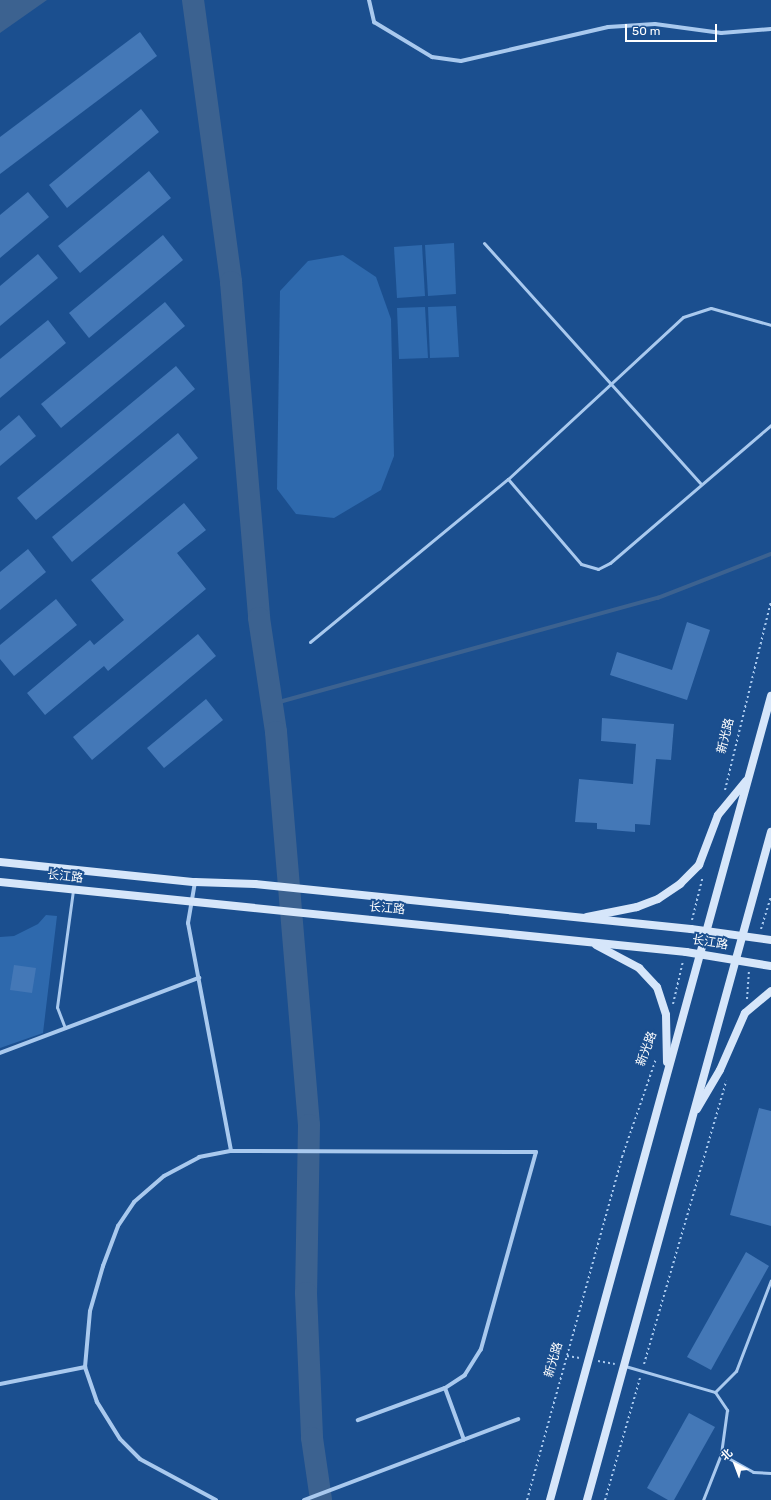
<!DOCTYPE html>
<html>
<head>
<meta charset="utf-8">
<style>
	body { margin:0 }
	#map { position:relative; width:771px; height:1500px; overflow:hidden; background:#1b4f8f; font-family:Rubik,"Noto Sans SC",sans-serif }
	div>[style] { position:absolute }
	.green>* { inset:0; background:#2e69ad }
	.water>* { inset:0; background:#3c6290 }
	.stream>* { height:3.5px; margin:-1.75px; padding:0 1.75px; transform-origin:1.75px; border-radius:1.75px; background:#3c6290 }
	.river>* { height:22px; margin:-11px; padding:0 11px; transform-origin:11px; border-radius:11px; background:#3c6290 }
	.building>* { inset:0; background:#4478b7 }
	.path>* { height:2px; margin-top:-1px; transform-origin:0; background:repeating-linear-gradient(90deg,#a9c9ee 0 2px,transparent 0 5px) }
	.service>* { height:3px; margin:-1.5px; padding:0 1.5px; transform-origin:1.5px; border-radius:1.5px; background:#a9c9ee }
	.minor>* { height:4px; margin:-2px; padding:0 2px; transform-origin:2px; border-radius:2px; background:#a9c9ee }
	.secondary>* { height:8px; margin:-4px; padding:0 4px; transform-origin:4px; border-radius:4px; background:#d6e6fa }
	span { translate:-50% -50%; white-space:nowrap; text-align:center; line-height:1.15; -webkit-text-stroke:4px #1b4f8f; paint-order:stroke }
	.street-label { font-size:12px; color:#fff }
	.north { position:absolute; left:715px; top:1444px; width:40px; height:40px; -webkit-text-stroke:3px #1b4f8f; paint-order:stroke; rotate:318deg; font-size:11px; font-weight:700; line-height:16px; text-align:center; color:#fff }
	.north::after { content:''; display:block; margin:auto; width:14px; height:18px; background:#fff; clip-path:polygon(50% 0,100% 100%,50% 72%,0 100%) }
	.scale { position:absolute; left:625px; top:24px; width:92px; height:18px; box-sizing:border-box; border:2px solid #fff; border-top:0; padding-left:5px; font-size:12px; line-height:14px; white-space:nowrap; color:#fff; -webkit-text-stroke:3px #1b4f8f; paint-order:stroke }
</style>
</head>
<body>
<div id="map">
	<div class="green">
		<div style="clip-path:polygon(454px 243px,456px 294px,428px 296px,425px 245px)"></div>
		<div style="clip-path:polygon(422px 245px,425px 296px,397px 298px,394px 247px)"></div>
		<div style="clip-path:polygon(343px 255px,376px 277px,391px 319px,394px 456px,381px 490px,334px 518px,296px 514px,277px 489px,280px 291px,308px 261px)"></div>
		<div style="clip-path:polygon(456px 306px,459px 357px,430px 358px,428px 307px)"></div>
		<div style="clip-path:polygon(425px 307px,428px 358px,399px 359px,397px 308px)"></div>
		<div style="clip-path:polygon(46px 915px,57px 916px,43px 1033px,0 1048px,0 937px,14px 936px,38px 924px)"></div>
	</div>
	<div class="water">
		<div style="clip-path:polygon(0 0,47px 0,0 33px)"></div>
	</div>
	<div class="stream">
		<div style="left:272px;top:704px;width:400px;rotate:-15.4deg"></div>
		<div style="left:658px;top:598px;width:121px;rotate:-21.3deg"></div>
	</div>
	<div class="river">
		<div style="left:193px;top:0;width:285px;rotate:82.3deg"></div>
		<div style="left:231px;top:282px;width:337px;rotate:85.2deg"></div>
		<div style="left:259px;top:618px;width:115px;rotate:81.5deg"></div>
		<div style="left:276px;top:732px;width:394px;rotate:85.2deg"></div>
		<div style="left:309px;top:1125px;width:168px;rotate:91deg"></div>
		<div style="left:306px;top:1293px;width:145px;rotate:87.6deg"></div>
		<div style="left:312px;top:1438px;width:63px;rotate:81.7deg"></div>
	</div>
	<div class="building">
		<div style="clip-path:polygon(140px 32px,157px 56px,0 174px,0 137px)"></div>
		<div style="clip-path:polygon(141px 109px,159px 132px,67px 208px,49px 185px)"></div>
		<div style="clip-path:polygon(149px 171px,171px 198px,80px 273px,58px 246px)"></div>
		<div style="clip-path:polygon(28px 192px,49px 217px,0 258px,0 215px)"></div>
		<div style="clip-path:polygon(163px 235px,183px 260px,89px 338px,69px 313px)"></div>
		<div style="clip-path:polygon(38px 254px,58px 278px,0 326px,0 286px)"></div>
		<div style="clip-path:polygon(165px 302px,185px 326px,61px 428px,41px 404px)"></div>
		<div style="clip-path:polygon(48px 320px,66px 343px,0 398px,0 359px)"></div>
		<div style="clip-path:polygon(176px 366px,195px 389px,36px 520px,17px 498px)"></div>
		<div style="clip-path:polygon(19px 415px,36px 436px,0 466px,0 431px)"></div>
		<div style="clip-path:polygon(178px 433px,198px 458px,72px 562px,52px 537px)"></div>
		<div style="clip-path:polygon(184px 503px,206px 530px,177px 553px,206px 589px,108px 671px,104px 666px,45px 715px,27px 693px,90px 640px,94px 645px,124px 620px,91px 580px)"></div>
		<div style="clip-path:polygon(28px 549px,46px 572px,0 610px,0 572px)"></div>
		<div style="clip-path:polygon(56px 599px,77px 625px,14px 676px,0 659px,0 645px)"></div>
		<div style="clip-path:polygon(687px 622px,710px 630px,687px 700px,610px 675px,617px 652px,672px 670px)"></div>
		<div style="clip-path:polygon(198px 634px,216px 656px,92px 760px,73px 737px)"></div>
		<div style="clip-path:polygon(206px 699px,223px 720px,164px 768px,147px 748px)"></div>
		<div style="clip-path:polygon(602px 718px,674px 724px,671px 760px,656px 759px,650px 825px,635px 824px,635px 832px,597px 829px,597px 823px,575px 822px,579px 779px,633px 784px,636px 744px,601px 741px)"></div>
		<div style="clip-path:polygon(14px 965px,36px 968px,32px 993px,10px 990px)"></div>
		<div style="clip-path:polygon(759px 1108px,771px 1111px,771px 1226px,730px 1215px)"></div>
		<div style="clip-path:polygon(746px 1252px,769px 1266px,711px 1370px,687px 1357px)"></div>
		<div style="clip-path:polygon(689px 1413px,715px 1427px,674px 1500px,668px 1500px,647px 1488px)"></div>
	</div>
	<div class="path">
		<div style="left:725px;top:790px;width:195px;rotate:-76.3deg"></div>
		<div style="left:692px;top:920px;width:45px;rotate:-76deg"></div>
		<div style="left:761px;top:929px;width:34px;rotate:-73deg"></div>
		<div style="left:747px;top:999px;width:28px;rotate:-86deg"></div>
		<div style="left:673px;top:1004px;width:44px;rotate:-76.9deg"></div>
		<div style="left:567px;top:1356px;width:13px;rotate:9deg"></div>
		<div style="left:598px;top:1361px;width:17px;rotate:10deg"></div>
		<div style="left:644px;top:1364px;width:295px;rotate:-73.8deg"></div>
		<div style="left:527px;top:1500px;width:356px;rotate:-74.5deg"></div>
		<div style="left:622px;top:1157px;width:104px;rotate:-70.9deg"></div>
		<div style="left:605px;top:1500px;width:127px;rotate:-74deg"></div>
	</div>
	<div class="service">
		<div style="left:484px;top:243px;width:324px;rotate:48deg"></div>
		<div style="left:508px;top:479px;width:112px;rotate:49.3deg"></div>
		<div style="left:581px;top:564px;width:18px;rotate:16deg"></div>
		<div style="left:598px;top:569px;width:13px;rotate:-27deg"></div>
		<div style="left:610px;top:563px;width:212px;rotate:-40.6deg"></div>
		<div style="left:310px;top:642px;width:256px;rotate:-39.5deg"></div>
		<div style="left:508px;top:479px;width:238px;rotate:-42.8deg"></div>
		<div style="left:683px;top:317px;width:29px;rotate:-18deg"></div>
		<div style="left:711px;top:308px;width:62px;rotate:15.8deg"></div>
		<div style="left:65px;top:1028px;width:22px;rotate:-111deg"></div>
		<div style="left:57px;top:1007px;width:118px;rotate:-82.2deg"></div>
		<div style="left:625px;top:1366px;width:94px;rotate:16.1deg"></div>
		<div style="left:715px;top:1392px;width:22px;rotate:56deg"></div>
		<div style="left:727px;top:1410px;width:44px;rotate:97.8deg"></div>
		<div style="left:721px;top:1454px;width:37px;rotate:29deg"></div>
		<div style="left:753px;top:1472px;width:18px;rotate:3deg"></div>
		<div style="left:715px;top:1392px;width:30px;rotate:-45deg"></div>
		<div style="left:736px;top:1371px;width:97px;rotate:-69deg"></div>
		<div style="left:703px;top:1500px;width:49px;rotate:-68.6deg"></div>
	</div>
	<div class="minor">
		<div style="left:369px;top:0;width:23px;rotate:77deg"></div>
		<div style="left:374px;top:22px;width:68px;rotate:31.1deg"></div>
		<div style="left:432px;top:57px;width:29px;rotate:8deg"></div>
		<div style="left:461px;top:61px;width:151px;rotate:-13deg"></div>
		<div style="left:608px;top:27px;width:47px;rotate:-3.7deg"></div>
		<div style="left:655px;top:24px;width:67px;rotate:7.8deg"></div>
		<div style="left:721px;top:33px;width:50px;rotate:-4.6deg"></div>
		<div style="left:195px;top:882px;width:42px;rotate:99.7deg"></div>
		<div style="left:188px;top:923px;width:232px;rotate:79.3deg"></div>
		<div style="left:0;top:1053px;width:213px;rotate:-20.7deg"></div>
		<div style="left:0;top:1384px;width:87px;rotate:-11.3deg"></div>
		<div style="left:445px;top:1388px;width:55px;rotate:69.9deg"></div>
		<div style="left:216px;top:1500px;width:86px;rotate:-151.7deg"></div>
		<div style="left:140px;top:1459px;width:28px;rotate:-135deg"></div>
		<div style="left:120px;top:1439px;width:44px;rotate:-121.9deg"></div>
		<div style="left:97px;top:1402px;width:37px;rotate:-109deg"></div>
		<div style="left:85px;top:1367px;width:56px;rotate:-84.9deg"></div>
		<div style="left:90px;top:1311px;width:47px;rotate:-73.9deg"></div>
		<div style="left:103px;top:1266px;width:43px;rotate:-69.4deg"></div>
		<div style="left:118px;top:1226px;width:29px;rotate:-56deg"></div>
		<div style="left:134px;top:1202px;width:40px;rotate:-41deg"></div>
		<div style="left:164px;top:1176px;width:40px;rotate:-28deg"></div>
		<div style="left:199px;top:1157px;width:33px;rotate:-11deg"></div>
		<div style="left:231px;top:1151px;width:305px;rotate:0.2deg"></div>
		<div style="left:536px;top:1152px;width:205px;rotate:105.6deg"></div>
		<div style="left:481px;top:1349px;width:31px;rotate:122deg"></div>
		<div style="left:465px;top:1375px;width:24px;rotate:147deg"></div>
		<div style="left:445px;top:1388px;width:93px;rotate:159.8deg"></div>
		<div style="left:304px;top:1500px;width:229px;rotate:-20.7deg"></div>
	</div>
	<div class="secondary">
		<div style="left:0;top:862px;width:196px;rotate:5.9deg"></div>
		<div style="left:195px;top:882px;width:60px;rotate:1.9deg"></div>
		<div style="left:255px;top:884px;width:438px;rotate:5.9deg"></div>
		<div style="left:691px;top:929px;width:81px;rotate:7.8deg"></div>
		<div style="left:0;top:882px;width:690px;rotate:5.83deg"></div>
		<div style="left:686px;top:952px;width:86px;rotate:9.4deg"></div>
		<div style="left:587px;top:917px;width:51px;rotate:-11.3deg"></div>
		<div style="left:637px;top:907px;width:22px;rotate:-21deg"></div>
		<div style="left:658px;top:899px;width:27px;rotate:-34deg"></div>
		<div style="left:680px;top:884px;width:27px;rotate:-45deg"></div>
		<div style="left:699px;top:865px;width:53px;rotate:-69.2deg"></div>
		<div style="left:718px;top:815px;width:44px;rotate:-50.5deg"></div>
		<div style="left:596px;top:945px;width:49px;rotate:28.1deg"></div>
		<div style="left:639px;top:968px;width:26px;rotate:47deg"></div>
		<div style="left:657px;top:987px;width:29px;rotate:72deg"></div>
		<div style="left:666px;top:1015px;width:47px;rotate:88.8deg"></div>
		<div style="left:697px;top:1109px;width:45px;rotate:-59.5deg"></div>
		<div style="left:720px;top:1070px;width:62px;rotate:-66.3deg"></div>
		<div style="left:745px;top:1013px;width:34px;rotate:-40deg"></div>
		<div style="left:550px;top:1500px;width:834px;rotate:-74.63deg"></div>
		<div style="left:587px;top:1500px;width:693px;rotate:-74.6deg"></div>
	</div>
	<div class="street-label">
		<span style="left:726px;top:736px;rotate:-76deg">新光路</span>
		<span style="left:65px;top:877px;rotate:6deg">长江路</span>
		<span style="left:387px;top:909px;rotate:5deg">长江路</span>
		<span style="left:710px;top:943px;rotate:9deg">长江路</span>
		<span style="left:647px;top:1049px;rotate:-69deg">新光路</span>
		<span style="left:554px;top:1360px;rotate:-74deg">新光路</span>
	</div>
	<div class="north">北</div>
	<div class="scale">50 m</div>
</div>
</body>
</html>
